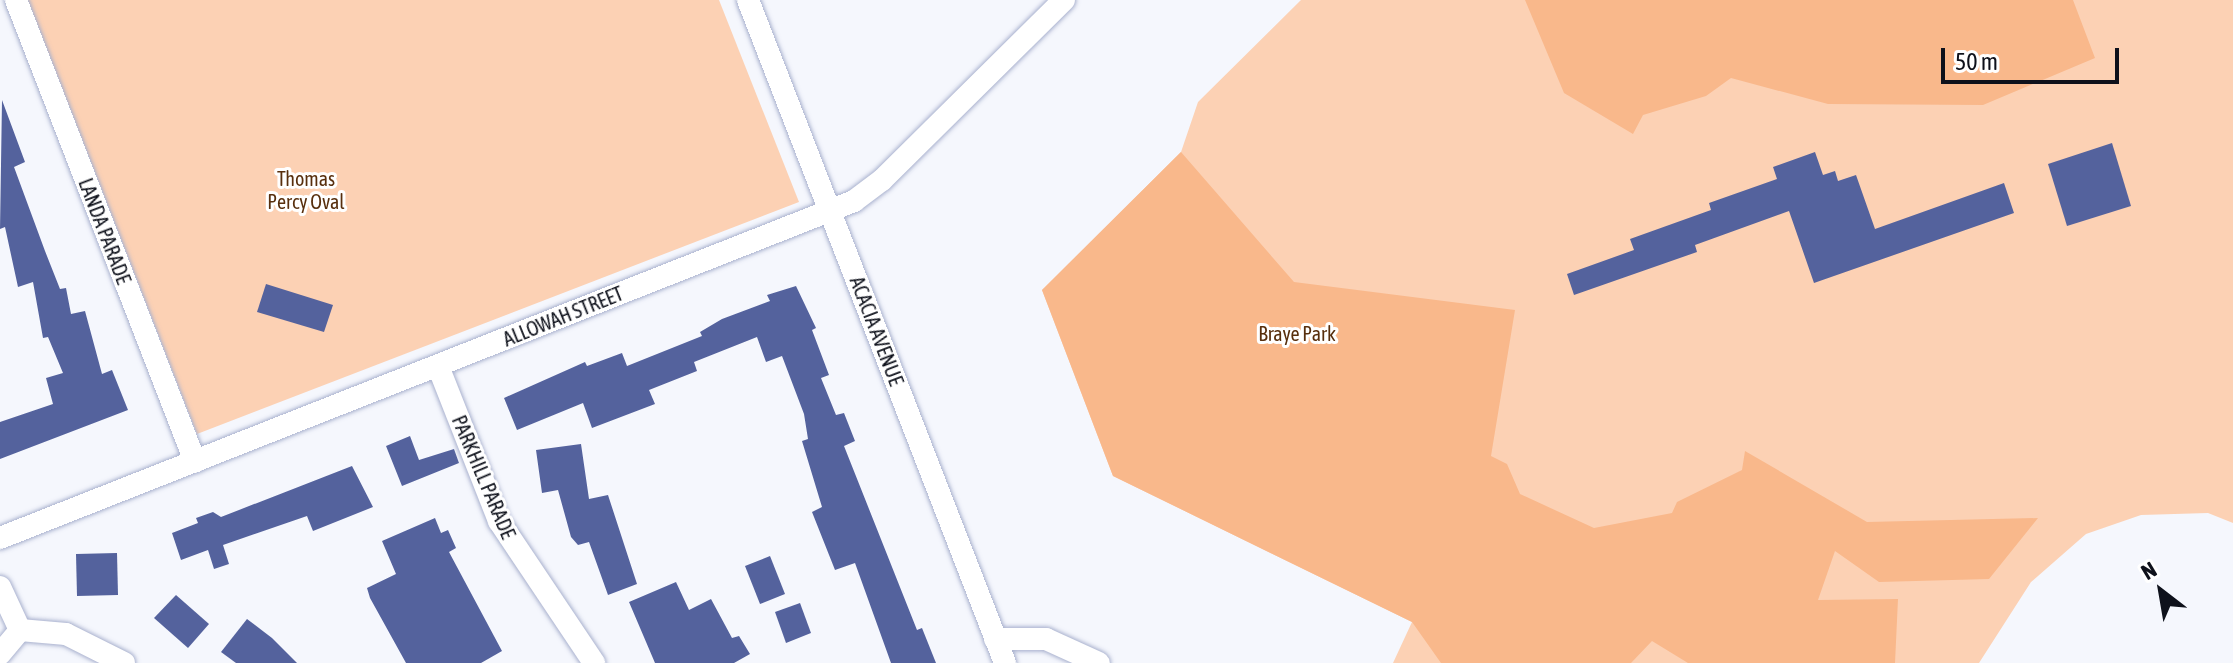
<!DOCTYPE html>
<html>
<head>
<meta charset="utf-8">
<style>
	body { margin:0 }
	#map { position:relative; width:2233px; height:663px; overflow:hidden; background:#f5f7fd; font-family:"Asap Condensed",sans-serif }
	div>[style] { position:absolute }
	.green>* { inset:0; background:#fcd1b4 }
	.forest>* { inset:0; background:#f9b88b }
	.building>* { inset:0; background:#54629d }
	.roads { filter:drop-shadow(0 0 2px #a9b1ce) drop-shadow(0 0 2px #a9b1ce) }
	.street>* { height:22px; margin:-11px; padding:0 11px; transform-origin:11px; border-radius:11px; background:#fff }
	span { translate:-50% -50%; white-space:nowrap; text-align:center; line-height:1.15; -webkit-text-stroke:6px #fff; paint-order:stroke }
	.park-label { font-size:20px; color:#582f0d }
	.street-label { font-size:20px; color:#0e111b }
	.north { position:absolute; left:2121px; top:551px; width:80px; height:80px; -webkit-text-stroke:6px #fff; paint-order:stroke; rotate:329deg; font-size:22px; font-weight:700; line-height:32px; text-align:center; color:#0e111b }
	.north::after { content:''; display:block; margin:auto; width:28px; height:36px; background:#0e111b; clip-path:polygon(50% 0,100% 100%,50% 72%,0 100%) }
	.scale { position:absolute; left:1941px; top:48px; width:178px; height:36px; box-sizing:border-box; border:4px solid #0e111b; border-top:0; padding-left:10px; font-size:24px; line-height:28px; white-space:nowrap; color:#0e111b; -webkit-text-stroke:6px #fff; paint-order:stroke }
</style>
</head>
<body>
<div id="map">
	<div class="green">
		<div style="clip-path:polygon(28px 0,719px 0,799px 202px,197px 434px)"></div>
		<div style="clip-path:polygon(1301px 0,2233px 0,2233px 523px,2208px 513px,2141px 515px,2086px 534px,2031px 582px,1979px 663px,1393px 663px,1412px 622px,1113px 476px,1042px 290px,1181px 152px,1198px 102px)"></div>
	</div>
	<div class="forest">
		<div style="clip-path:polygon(1525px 0,2073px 0,2095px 58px,1983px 105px,1828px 104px,1731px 78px,1706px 96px,1643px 115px,1633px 134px,1564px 93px)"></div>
		<div style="clip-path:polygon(1181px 152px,1294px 282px,1515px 310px,1491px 456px,1507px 464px,1520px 494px,1594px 528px,1672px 513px,1677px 502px,1742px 470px,1745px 451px,1867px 522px,2038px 518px,1989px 579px,1879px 582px,1835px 551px,1818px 600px,1898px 599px,1895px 663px,1688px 663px,1652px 641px,1631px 663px,1441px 663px,1412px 622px,1113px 476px,1042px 290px)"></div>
	</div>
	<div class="building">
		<div style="clip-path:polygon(2px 100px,25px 162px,14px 167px,45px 251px,60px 289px,66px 288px,71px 314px,85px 311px,102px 374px,112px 370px,128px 410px,0 459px,0 422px,53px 404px,46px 378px,63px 373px,48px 337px,43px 338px,33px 282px,18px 287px,5px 227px,0 229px)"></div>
		<div style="clip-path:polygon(2112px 143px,2131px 206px,2067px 226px,2048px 164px)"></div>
		<div style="clip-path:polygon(1815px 152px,1823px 175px,1835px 171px,1838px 181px,1856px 175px,1875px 229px,2004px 183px,2014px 213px,1814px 283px,1789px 211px,1695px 245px,1697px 252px,1574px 295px,1567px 274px,1634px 250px,1630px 239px,1711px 210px,1709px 203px,1777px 179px,1773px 167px)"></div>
		<div style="clip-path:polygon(266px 284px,333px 305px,324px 332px,257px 312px)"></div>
		<div style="clip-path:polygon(796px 286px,816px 328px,812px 330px,829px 375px,821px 378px,836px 415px,844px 413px,855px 441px,844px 446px,917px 630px,922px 628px,936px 663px,891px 663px,855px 563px,835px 570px,812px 512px,822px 507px,802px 441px,808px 439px,804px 414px,782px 356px,766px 362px,757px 337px,694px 362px,697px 371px,649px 390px,655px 404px,592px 428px,583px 403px,517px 430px,504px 398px,585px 362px,587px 366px,622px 353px,627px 366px,702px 336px,700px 332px,722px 319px,770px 301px,767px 295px)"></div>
		<div style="clip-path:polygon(410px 436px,419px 460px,454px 449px,459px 463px,402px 486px,386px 446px)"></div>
		<div style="clip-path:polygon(581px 444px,589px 499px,608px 495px,637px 584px,608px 595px,589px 542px,578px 545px,571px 537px,558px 490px,542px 493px,536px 450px)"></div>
		<div style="clip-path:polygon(352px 466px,373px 507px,313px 531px,307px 516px,223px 545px,229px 564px,214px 569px,208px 550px,181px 560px,172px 533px,198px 523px,196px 518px,213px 512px,221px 517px)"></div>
		<div style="clip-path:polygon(435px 518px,441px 533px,448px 530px,456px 548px,449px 552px,502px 651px,481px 663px,406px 663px,370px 598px,367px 588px,396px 574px,382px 541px)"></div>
		<div style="clip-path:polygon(117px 553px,118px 595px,77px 596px,76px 554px)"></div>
		<div style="clip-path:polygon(770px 556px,785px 594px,760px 604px,745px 566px)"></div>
		<div style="clip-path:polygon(676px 582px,689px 610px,711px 599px,732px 638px,739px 636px,750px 654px,734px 663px,655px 663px,629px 602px)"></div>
		<div style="clip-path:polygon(176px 595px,209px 624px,188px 648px,154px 618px)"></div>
		<div style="clip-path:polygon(800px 603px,811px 633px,786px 643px,775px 612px)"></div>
		<div style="clip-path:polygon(247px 619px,272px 638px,297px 663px,236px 663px,221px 652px)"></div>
	</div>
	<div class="roads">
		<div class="street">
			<div style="left:16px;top:0;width:495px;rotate:68.8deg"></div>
			<div style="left:748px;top:0;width:711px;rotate:68.81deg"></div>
			<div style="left:438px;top:366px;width:167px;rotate:68.5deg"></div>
			<div style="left:499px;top:521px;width:171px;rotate:56.2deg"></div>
			<div style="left:0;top:538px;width:918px;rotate:-21.53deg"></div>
			<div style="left:854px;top:201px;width:35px;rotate:-37deg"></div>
			<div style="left:882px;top:180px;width:256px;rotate:-44.7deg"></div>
			<div style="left:0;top:587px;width:47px;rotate:65.1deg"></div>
			<div style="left:20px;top:630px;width:46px;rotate:5deg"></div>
			<div style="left:66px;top:634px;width:65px;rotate:26.6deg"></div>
			<div style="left:995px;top:639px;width:51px"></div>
			<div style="left:1046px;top:639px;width:58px;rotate:24.4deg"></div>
			<div style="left:0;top:654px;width:31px;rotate:-50deg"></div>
		</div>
	</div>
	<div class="park-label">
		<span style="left:306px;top:190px">Thomas<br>Percy Oval</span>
		<span style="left:1297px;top:333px">Braye Park</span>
	</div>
	<div class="street-label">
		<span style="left:105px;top:231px;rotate:69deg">LANDA PARADE</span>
		<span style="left:563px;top:316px;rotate:-22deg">ALLOWAH STREET</span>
		<span style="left:877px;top:331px;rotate:69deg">ACACIA AVENUE</span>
		<span style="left:484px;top:477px;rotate:67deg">PARKHILL PARADE</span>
	</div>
	<div class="north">N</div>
	<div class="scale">50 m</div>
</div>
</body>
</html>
